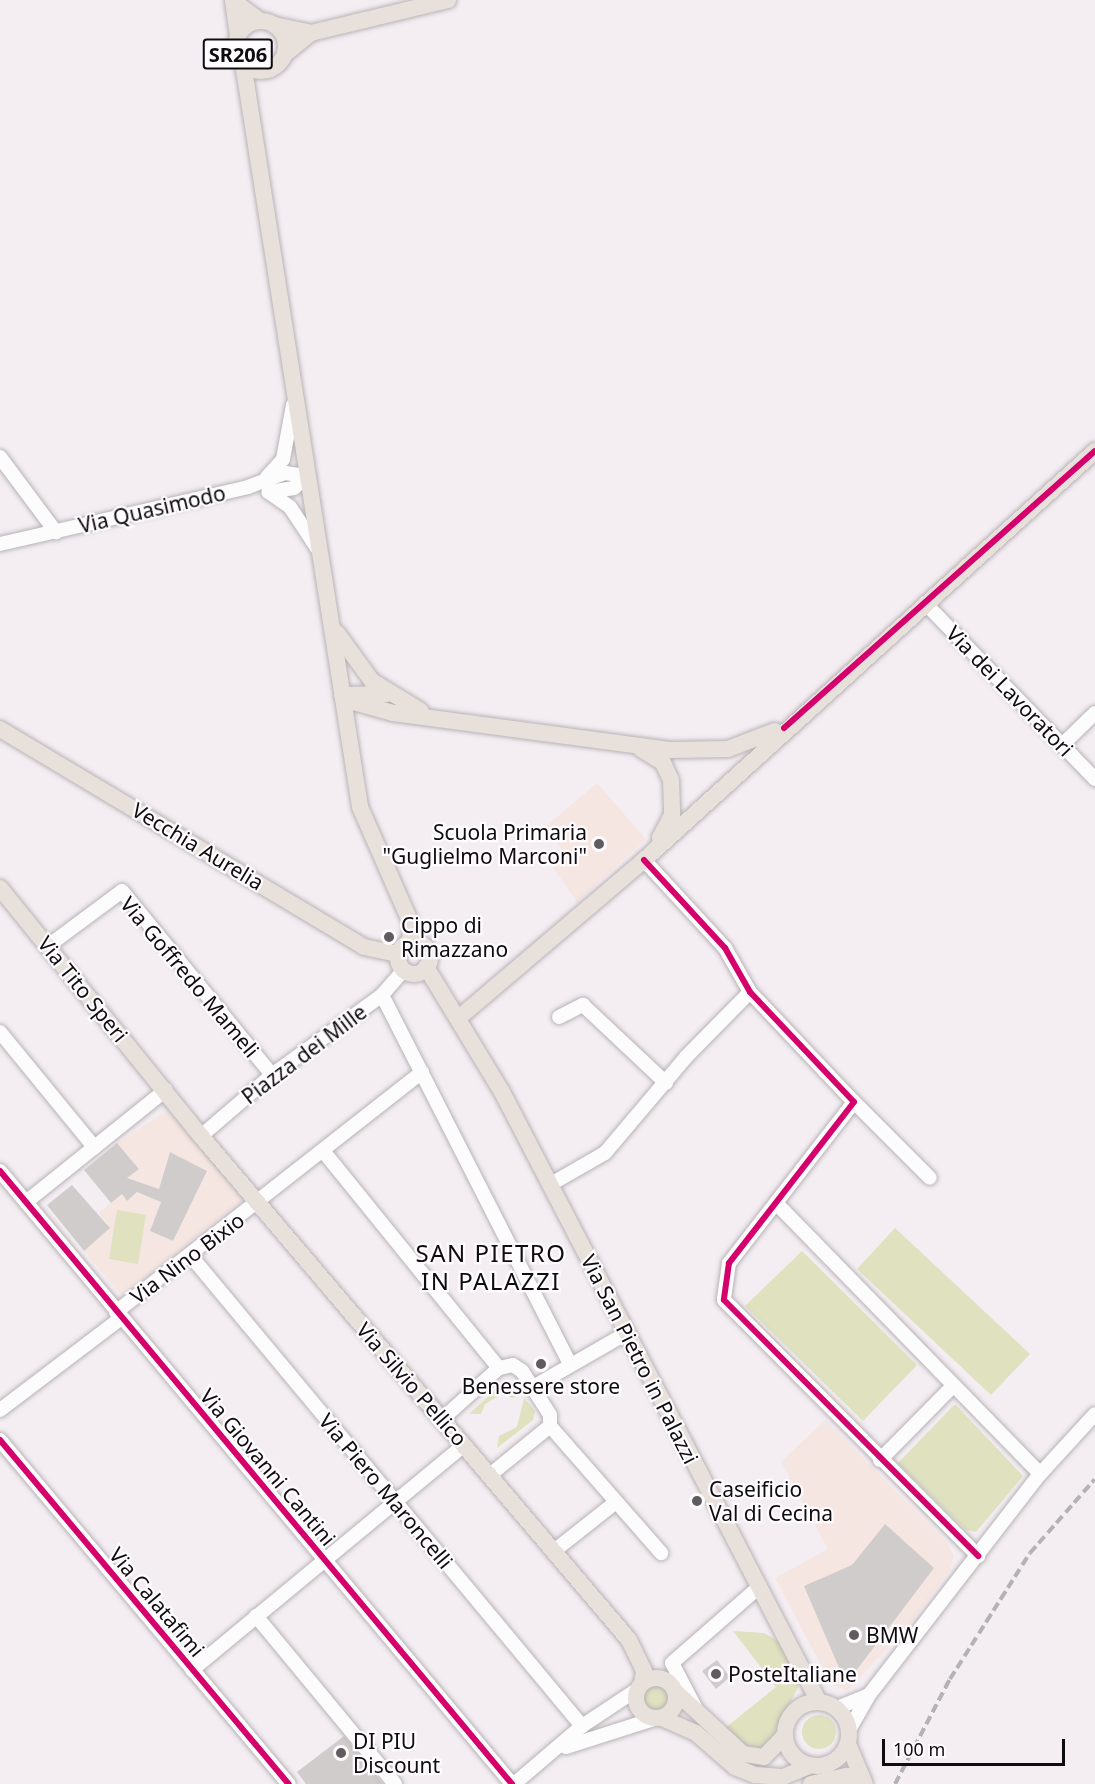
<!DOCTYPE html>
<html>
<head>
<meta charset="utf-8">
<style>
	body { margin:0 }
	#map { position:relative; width:1095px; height:1784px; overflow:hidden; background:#f4eef3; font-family:"Noto Sans",sans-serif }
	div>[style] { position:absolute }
	.commercial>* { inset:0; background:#f6e6e2 }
	.green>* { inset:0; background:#dfe1bf }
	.round { border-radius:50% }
	.building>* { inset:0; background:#d1cccc }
	.roads { filter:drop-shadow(0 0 2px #b8b3b6) drop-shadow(0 0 2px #b8b3b6) }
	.minor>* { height:14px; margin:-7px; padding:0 7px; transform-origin:7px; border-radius:7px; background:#fdfcfd }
	.major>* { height:16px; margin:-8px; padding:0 8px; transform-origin:8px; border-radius:8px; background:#e8e0da }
	.major>.ring { margin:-8px; padding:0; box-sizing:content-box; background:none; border:16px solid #e8e0da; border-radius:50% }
	.rail>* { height:4px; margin-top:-2px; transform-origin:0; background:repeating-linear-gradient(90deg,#b4b2b4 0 9px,transparent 0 13.5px) }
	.cycleway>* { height:6px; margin:-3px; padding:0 3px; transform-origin:3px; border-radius:3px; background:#d6006c }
	.dots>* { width:16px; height:16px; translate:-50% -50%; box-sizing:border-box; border:3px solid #fefcfe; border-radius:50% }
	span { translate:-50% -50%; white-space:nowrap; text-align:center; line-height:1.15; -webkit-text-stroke:4.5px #fefcfe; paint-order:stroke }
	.shield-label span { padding:2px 4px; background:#fefcfe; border:2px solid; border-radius:4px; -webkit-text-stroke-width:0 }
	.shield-label { font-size:20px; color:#0f0c0f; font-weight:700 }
	.street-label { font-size:21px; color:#0f0c0f }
	.poi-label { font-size:21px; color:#0f0c0f }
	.right { translate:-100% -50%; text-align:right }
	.left { translate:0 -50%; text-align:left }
	.quarter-label { font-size:24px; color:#0f0c0f; letter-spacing:1.5px }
	.scale { position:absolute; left:882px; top:1739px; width:183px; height:27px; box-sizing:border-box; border:3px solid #0f0c0f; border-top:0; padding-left:8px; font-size:18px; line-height:21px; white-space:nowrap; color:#0f0c0f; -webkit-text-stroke:4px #fefcfe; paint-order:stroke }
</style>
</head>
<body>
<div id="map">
	<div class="commercial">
		<div style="clip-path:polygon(597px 783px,646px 839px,577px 902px,548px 860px,561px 848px,544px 828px)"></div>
		<div style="clip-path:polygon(168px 1110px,243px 1199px,122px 1296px,84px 1251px,110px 1228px,99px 1213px,122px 1194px,127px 1201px,137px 1192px,161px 1202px,150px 1231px,173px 1241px,207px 1171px,170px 1152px,159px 1189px,127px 1178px,139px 1168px,117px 1143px)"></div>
		<div style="clip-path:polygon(825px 1420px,947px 1543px,954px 1556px,950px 1570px,910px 1624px,847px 1691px,831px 1684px,775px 1578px,828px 1549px,781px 1462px)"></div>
	</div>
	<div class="green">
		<div style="clip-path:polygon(117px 1210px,146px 1215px,138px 1264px,109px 1259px)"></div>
		<div style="clip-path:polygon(895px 1228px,1030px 1354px,991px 1395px,857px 1269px)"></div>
		<div style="clip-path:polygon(802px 1251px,917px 1365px,863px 1421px,745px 1306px)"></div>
		<div style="clip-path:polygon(512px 1382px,519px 1395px,512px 1398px,504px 1393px,485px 1404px,481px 1414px,469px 1414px,503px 1383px)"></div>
		<div style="clip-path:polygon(524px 1398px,535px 1411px,533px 1420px,497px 1448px,499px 1436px,517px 1427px)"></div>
		<div style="clip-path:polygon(955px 1404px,1023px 1476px,976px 1532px,966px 1530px,898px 1463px)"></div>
		<div style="clip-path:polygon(733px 1631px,764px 1633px,778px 1641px,801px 1681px,768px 1748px,751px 1752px,725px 1728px,776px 1687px)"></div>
		<div class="round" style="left:643px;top:1685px;width:28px;height:28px"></div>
		<div class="round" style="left:802px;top:1715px;width:34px;height:34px"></div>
	</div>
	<div class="building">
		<div style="clip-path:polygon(117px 1143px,139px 1169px,127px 1178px,159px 1189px,170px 1152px,207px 1171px,173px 1241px,150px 1231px,161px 1202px,137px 1192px,127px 1201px,122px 1194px,111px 1203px,84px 1170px)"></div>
		<div style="clip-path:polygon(72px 1185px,110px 1228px,84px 1251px,47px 1205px)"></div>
		<div style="clip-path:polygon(885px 1524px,934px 1568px,846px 1684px,804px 1586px,852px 1565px)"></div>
		<div style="clip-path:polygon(717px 1660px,730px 1677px,716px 1689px,702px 1671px)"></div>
		<div style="clip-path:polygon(344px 1736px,383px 1784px,306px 1784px,297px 1772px)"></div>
	</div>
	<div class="roads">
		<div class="minor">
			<div style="left:0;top:457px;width:94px;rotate:53.3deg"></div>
			<div style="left:267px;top:477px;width:24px;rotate:-48deg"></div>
			<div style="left:283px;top:459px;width:55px;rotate:-79.5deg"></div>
			<div style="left:270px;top:493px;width:24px;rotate:35deg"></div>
			<div style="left:290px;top:507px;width:49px;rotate:56.6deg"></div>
			<div style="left:0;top:544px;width:254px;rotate:-12.9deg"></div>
			<div style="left:248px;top:487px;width:40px;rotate:-21deg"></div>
			<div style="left:285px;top:473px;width:21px;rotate:8deg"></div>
			<div style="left:306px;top:476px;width:17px;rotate:135deg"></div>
			<div style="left:294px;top:488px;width:26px;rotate:171deg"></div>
			<div style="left:925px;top:603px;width:245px;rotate:46deg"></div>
			<div style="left:1062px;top:745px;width:46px;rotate:-44.1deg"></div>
			<div style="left:644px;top:860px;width:120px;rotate:47.4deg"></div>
			<div style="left:725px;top:948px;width:51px;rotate:60.4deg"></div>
			<div style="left:750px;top:992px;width:151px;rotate:46.6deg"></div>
			<div style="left:854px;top:1102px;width:204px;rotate:127.8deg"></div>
			<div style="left:729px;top:1263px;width:37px;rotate:98deg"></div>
			<div style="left:724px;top:1300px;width:361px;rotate:45.2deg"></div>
			<div style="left:48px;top:946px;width:92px;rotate:-36.6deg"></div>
			<div style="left:122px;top:891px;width:237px;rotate:50.8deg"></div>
			<div style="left:382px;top:995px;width:414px;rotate:63deg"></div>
			<div style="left:559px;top:1017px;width:27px;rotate:-27deg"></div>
			<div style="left:583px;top:1005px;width:114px;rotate:43.2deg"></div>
			<div style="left:0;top:1032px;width:149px;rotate:50.7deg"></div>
			<div style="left:854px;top:1102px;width:107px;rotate:45deg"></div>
			<div style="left:201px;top:1136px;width:94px;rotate:-40.7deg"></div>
			<div style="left:272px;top:1075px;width:136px;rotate:-36deg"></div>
			<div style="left:382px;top:995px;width:33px;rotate:-49deg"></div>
			<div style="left:324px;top:1152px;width:278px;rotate:51deg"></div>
			<div style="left:0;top:1171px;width:799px;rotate:50.13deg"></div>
			<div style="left:551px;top:1184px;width:62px;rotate:-29.9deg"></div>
			<div style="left:605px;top:1153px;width:126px;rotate:-49.8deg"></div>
			<div style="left:686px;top:1057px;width:91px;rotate:-45.4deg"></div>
			<div style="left:26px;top:1202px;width:179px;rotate:-38.7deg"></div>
			<div style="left:776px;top:1203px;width:378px;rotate:45.7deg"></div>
			<div style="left:190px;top:1255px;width:613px;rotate:50.23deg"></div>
			<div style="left:116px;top:1312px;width:389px;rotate:-38.1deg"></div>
			<div style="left:533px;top:1387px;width:108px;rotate:-29.9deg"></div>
			<div style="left:0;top:1410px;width:152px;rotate:-37.2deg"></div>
			<div style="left:441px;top:1420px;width:78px;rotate:-41.9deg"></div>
			<div style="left:499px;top:1368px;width:14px;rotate:-12deg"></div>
			<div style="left:513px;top:1365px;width:11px;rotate:34deg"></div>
			<div style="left:522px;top:1371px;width:52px;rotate:57.5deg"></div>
			<div style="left:550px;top:1415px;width:11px;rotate:90deg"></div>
			<div style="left:550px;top:1426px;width:77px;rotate:140.8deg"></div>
			<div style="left:550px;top:1426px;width:169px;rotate:48.8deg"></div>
			<div style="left:0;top:1440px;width:449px;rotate:50deg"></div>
			<div style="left:880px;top:1460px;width:104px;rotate:-45.4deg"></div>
			<div style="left:554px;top:1551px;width:79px;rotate:-38.3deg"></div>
			<div style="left:256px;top:1616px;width:218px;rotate:50.4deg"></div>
			<div style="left:192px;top:1670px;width:353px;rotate:-39.6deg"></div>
			<div style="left:837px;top:1708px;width:32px;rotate:-22deg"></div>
			<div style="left:697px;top:1711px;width:54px;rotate:-117.5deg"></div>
			<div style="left:672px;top:1663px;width:114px;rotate:-41.1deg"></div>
			<div style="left:849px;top:1730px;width:40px;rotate:-60.3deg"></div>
			<div style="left:869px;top:1695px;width:279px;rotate:-52.3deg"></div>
			<div style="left:1040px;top:1474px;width:81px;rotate:-47.5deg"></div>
			<div style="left:566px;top:1747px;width:92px;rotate:-17.7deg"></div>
			<div style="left:514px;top:1784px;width:89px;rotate:-40.5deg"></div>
			<div style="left:582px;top:1726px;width:67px;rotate:-33.5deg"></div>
		</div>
		<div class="major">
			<div class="ring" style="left:236px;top:21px;width:34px;height:34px"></div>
			<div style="left:274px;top:25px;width:38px;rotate:12deg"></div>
			<div style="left:311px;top:33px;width:33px;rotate:141deg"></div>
			<div style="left:311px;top:33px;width:141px;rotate:-13.5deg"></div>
			<div style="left:238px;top:36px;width:35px;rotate:-98deg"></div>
			<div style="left:233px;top:1px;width:34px;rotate:36deg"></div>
			<div style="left:243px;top:63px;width:753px;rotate:81.06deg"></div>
			<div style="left:360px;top:807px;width:127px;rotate:66.3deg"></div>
			<div style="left:411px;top:923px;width:20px;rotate:93deg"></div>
			<div style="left:337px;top:633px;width:59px;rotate:53.9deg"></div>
			<div style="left:372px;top:681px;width:57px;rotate:31.5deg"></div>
			<div style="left:342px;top:695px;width:45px;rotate:-1.3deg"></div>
			<div style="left:343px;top:699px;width:52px;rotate:15.6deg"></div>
			<div style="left:393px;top:713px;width:281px;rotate:7.6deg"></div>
			<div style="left:672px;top:750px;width:56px;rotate:-1deg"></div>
			<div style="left:728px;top:749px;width:50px;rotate:-21deg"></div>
			<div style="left:0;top:729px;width:424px;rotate:30.9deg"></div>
			<div style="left:364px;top:947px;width:35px;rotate:12deg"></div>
			<div style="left:641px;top:749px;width:26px;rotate:32deg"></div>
			<div style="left:663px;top:763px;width:19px;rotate:65deg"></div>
			<div style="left:671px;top:780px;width:35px;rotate:88deg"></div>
			<div style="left:672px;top:815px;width:26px;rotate:118deg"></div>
			<div style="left:0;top:888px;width:319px;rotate:51deg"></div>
			<div style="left:201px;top:1136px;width:661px;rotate:49.66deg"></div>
			<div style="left:629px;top:1640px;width:34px;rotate:64deg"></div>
			<div style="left:644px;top:1671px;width:12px;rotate:99deg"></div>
			<div class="ring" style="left:398px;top:942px;width:16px;height:16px"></div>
			<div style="left:426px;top:967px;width:146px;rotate:58.7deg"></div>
			<div style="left:502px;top:1092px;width:687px;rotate:62.54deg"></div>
			<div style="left:461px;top:1016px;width:240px;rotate:-40.4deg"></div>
			<div style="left:644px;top:860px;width:609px;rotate:-42.2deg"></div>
			<div class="ring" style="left:636px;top:1678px;width:24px;height:24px"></div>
			<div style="left:676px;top:1692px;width:91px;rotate:42.8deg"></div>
			<div style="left:743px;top:1754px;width:21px;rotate:8deg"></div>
			<div style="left:764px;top:1757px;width:30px;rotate:-46deg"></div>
			<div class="ring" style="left:785px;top:1702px;width:48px;height:48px"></div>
			<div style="left:662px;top:1718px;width:37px;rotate:24deg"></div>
			<div style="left:696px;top:1733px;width:52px;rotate:41.1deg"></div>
			<div style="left:735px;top:1767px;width:22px;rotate:22deg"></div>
			<div style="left:755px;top:1775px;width:28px;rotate:4deg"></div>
			<div style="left:783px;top:1777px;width:30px;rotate:-23deg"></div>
			<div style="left:848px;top:1744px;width:43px;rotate:67deg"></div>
			<div style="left:811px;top:1784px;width:37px;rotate:-13deg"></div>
			<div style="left:847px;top:1776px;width:16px;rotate:30deg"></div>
		</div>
	</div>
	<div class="rail">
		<div style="left:895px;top:1784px;width:119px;rotate:-62.4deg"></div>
		<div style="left:950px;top:1679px;width:149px;rotate:-57.6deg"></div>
		<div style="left:1030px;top:1553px;width:98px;rotate:-48.7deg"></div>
	</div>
	<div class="cycleway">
		<div style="left:784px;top:728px;width:416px;rotate:-41.7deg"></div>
		<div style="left:644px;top:860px;width:120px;rotate:47.4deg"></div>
		<div style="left:725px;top:948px;width:51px;rotate:60.4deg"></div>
		<div style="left:750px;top:992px;width:151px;rotate:46.6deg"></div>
		<div style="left:854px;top:1102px;width:204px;rotate:127.8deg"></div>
		<div style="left:729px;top:1263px;width:37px;rotate:98deg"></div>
		<div style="left:724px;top:1300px;width:361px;rotate:45.2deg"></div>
		<div style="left:0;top:1171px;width:799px;rotate:50.13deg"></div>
		<div style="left:0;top:1440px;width:449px;rotate:50deg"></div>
	</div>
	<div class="dots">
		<div style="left:599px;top:844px;background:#5f5b5f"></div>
		<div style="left:389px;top:937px;background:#5f5b5f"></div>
		<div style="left:541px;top:1364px;background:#5f5b5f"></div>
		<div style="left:697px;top:1501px;background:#5f5b5f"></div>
		<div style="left:854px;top:1635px;background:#5f5b5f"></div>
		<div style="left:716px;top:1674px;background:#5f5b5f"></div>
		<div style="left:341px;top:1753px;background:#5f5b5f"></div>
	</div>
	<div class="shield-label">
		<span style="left:238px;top:54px">SR206</span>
	</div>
	<div class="street-label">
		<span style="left:152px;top:509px;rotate:-13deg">Via Quasimodo</span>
		<span style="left:1010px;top:691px;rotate:46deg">Via dei Lavoratori</span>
		<span style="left:198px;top:846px;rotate:31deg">Vecchia Aurelia</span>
		<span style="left:190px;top:977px;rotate:50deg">Via Goffredo Mameli</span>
		<span style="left:83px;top:989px;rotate:51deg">Via Tito Speri</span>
		<span style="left:304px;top:1054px;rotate:-37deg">Piazza dei Mille</span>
		<span style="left:187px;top:1258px;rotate:-37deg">Via Nino Bixio</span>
		<span style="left:640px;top:1359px;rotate:63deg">Via San Pietro in Palazzi</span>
		<span style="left:412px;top:1384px;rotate:49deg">Via Silvio Pellico</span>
		<span style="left:268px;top:1467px;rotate:50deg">Via Giovanni Cantini</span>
		<span style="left:386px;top:1491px;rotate:50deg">Via Piero Maroncelli</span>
		<span style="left:157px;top:1602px;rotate:50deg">Via Calatafimi</span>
	</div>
	<div class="poi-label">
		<span class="right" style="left:587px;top:844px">Scuola Primaria<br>"Guglielmo Marconi"</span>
		<span class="left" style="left:401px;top:937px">Cippo di<br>Rimazzano</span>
		<span style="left:541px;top:1386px">Benessere store</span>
		<span class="left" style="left:709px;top:1501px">Caseificio<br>Val di Cecina</span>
		<span class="left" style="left:866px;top:1635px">BMW</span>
		<span class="left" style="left:728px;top:1674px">PosteItaliane</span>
		<span class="left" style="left:353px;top:1753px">DI PIU<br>Discount</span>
	</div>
	<div class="quarter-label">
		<span style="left:491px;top:1267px">SAN PIETRO<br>IN PALAZZI</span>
	</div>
	<div class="scale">100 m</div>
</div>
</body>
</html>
